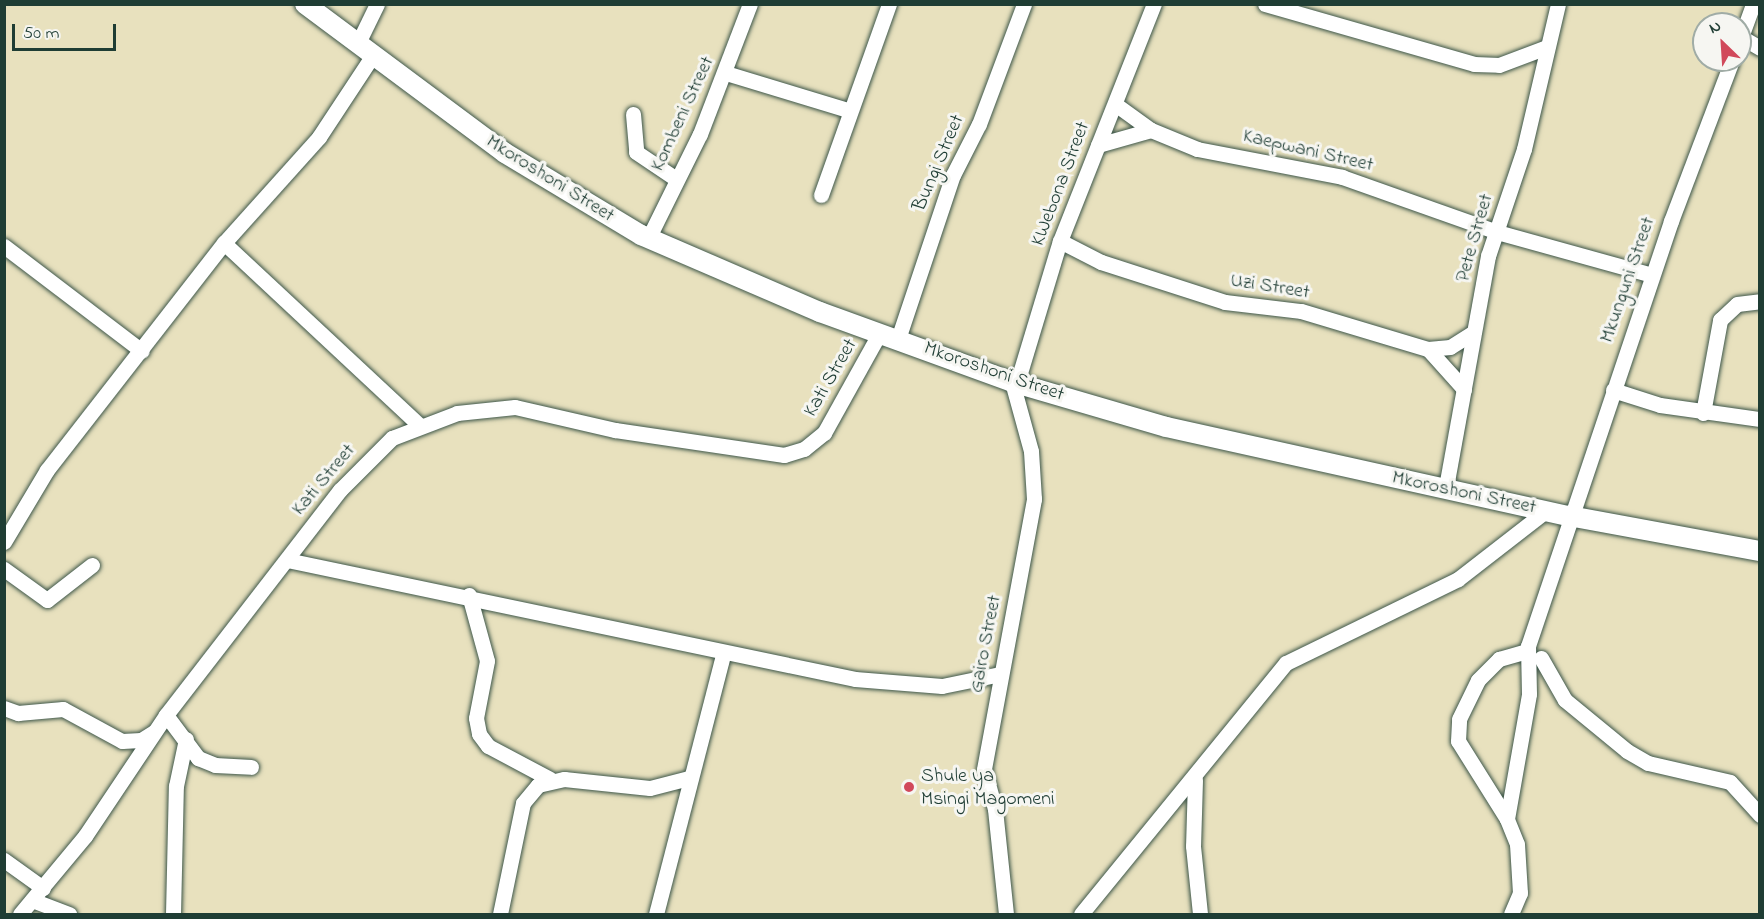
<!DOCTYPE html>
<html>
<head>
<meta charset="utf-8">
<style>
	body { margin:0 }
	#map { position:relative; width:1764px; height:919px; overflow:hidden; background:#e8e1be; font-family:"Indie Flower",sans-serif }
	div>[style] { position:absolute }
	.roads { filter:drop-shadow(0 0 2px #3d5649) drop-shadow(0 0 2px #3d5649) }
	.minor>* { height:15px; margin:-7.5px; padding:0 7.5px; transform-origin:7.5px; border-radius:7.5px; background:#fff }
	.tertiary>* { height:20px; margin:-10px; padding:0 10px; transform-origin:10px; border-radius:10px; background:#fff }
	.dots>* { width:16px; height:16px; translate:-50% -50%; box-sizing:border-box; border:3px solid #f6f6f2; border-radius:50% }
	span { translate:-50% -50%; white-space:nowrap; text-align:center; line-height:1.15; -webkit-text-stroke:6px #f6f6f2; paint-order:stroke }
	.street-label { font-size:20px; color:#1f3d34 }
	.poi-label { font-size:20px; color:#1f3d34 }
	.left { translate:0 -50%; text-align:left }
	.frame { position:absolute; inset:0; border:6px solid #1f3d34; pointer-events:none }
	.north { position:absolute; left:1692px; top:12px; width:60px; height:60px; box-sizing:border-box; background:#f6f6f2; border:2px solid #a0aca6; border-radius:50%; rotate:335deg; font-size:16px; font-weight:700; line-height:24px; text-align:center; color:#1f3d34 }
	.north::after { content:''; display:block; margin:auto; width:21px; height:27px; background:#d1495b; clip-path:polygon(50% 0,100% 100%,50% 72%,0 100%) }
	.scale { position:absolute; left:12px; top:24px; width:104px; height:27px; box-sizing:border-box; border:3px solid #1f3d34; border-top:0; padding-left:8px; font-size:18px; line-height:21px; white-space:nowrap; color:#1f3d34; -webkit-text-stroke:4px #f6f6f2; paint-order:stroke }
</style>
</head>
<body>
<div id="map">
	<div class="roads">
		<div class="minor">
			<div style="left:1265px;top:4px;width:217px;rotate:16deg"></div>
			<div style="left:1474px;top:64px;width:25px;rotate:2deg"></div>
			<div style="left:1499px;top:65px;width:51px;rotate:-20.6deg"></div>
			<div style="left:1741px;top:37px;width:22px;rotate:30deg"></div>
			<div style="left:1740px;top:40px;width:38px;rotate:-70deg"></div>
			<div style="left:358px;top:43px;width:43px;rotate:-64deg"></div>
			<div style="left:726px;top:73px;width:127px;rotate:16.9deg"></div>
			<div style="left:1115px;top:104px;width:44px;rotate:35.8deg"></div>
			<div style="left:1151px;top:130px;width:50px;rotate:22.4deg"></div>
			<div style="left:1197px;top:149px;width:148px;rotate:10.9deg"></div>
			<div style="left:1342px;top:177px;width:164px;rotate:19.5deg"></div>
			<div style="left:1497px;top:232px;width:161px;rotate:15.5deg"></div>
			<div style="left:633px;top:114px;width:38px;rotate:85deg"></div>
			<div style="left:636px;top:152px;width:48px;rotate:34deg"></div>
			<div style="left:1098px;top:145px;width:55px;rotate:-15.8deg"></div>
			<div style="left:821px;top:195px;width:203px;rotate:-70.4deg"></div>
			<div style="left:648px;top:239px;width:117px;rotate:-63.7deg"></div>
			<div style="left:700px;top:134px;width:139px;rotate:-69deg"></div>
			<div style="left:1060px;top:241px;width:46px;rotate:27.1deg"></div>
			<div style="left:1101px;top:262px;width:130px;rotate:17.9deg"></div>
			<div style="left:1225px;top:302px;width:77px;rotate:6.8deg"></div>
			<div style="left:1301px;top:311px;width:133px;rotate:16.7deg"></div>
			<div style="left:1428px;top:349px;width:22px;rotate:-5deg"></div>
			<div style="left:1450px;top:347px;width:28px;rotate:-32deg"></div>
			<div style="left:224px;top:243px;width:267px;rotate:43deg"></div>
			<div style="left:4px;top:246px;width:173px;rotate:37.3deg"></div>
			<div style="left:898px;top:339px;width:173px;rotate:-71.5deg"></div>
			<div style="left:953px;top:175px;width:57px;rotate:-63deg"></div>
			<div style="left:979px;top:124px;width:128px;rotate:-69.4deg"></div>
			<div style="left:1428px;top:349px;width:54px;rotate:48deg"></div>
			<div style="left:1017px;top:383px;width:148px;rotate:-73.2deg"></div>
			<div style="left:1060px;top:241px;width:255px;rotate:-68.4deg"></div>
			<div style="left:1613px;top:390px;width:49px;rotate:17.7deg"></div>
			<div style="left:1660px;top:405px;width:101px;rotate:8deg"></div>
			<div style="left:1703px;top:413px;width:95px;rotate:-79.6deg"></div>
			<div style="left:1720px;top:320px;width:23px;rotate:-43deg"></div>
			<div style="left:1737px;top:304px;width:23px;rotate:-7deg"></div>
			<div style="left:1446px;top:487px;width:235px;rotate:-79.7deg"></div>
			<div style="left:1488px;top:256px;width:113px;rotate:-71.4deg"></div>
			<div style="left:1524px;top:149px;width:149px;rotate:-76.8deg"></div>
			<div style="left:4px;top:542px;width:84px;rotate:-59.2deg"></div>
			<div style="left:47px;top:470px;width:288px;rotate:-52.1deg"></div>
			<div style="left:224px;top:243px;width:142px;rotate:-48.1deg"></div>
			<div style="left:319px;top:137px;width:98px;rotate:-56.6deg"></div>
			<div style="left:287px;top:560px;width:580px;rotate:11.83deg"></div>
			<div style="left:855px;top:679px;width:87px;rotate:4.6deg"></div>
			<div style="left:942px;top:686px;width:59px;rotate:-11.7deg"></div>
			<div style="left:4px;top:569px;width:53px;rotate:35.8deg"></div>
			<div style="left:47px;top:600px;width:57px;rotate:-37.9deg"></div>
			<div style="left:469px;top:595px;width:68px;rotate:74.7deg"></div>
			<div style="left:487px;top:661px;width:58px;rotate:100.9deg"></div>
			<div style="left:476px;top:718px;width:16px;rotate:79deg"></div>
			<div style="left:479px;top:734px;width:15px;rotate:53deg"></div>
			<div style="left:488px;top:746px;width:70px;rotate:28deg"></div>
			<div style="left:1541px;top:658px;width:48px;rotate:60.3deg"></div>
			<div style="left:1565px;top:700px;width:80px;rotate:39.4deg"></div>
			<div style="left:1627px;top:751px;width:24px;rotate:30deg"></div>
			<div style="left:1648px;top:763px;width:84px;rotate:13deg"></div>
			<div style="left:1730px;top:782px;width:45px;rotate:47.7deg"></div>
			<div style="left:4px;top:708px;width:15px;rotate:20deg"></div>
			<div style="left:18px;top:713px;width:45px;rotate:-5.1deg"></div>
			<div style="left:63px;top:709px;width:67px;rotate:28.5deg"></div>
			<div style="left:122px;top:741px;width:19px;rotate:-3deg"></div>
			<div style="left:141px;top:740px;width:15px;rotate:-32deg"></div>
			<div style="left:166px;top:715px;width:54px;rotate:53.3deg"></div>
			<div style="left:198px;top:758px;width:18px;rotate:22deg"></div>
			<div style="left:215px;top:765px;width:36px;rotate:3deg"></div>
			<div style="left:1195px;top:780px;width:66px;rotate:91.7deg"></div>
			<div style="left:1193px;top:846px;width:68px;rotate:84.1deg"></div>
			<div style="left:1507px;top:819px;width:127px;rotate:-80deg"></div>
			<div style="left:1529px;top:694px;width:48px;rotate:-91.2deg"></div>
			<div style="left:1528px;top:646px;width:448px;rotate:-71.4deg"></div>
			<div style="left:1671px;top:221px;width:172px;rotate:-69.2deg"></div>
			<div style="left:4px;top:860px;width:48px;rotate:35.7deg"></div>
			<div style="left:32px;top:900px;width:40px;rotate:21deg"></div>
			<div style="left:20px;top:914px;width:102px;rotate:-50.2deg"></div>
			<div style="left:85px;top:836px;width:146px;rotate:-56.2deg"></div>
			<div style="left:166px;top:715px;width:284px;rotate:-52.3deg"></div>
			<div style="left:340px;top:490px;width:74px;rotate:-45deg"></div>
			<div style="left:392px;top:438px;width:70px;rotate:-21deg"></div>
			<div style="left:457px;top:413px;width:58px;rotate:-5.9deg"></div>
			<div style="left:515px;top:407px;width:103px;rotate:13deg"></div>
			<div style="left:615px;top:430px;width:171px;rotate:8.4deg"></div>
			<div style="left:784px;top:455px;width:21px;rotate:-17deg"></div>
			<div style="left:804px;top:449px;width:26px;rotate:-39deg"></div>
			<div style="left:824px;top:433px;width:113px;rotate:-60.9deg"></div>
			<div style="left:173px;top:914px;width:128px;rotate:-88.7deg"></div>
			<div style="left:176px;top:786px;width:48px;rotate:-78deg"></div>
			<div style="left:500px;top:914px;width:113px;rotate:-78.3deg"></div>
			<div style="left:523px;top:803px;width:23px;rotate:-50deg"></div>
			<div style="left:538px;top:785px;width:27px;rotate:-13deg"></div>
			<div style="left:564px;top:779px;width:86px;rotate:6deg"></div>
			<div style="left:650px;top:788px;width:40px;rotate:-14.4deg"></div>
			<div style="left:656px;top:914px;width:268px;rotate:-75.5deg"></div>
			<div style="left:1006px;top:914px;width:106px;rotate:-96deg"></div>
			<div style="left:995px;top:809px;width:41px;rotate:-105.4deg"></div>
			<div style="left:984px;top:769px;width:275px;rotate:-79.5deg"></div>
			<div style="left:1034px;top:499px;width:48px;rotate:-93.6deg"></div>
			<div style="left:1031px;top:451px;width:72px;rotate:-105.4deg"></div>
			<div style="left:1081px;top:914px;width:324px;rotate:-50.8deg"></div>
			<div style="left:1286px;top:663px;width:191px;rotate:-26deg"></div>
			<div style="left:1458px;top:579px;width:113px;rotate:-37.8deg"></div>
			<div style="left:1511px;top:914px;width:23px;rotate:-67deg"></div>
			<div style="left:1520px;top:893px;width:49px;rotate:-93.5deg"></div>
			<div style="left:1517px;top:844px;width:27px;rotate:-112deg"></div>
			<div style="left:1507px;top:819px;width:92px;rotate:-122.1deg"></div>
			<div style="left:1458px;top:741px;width:22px;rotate:-87deg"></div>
			<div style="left:1459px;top:719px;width:43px;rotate:-64deg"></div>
			<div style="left:1478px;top:680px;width:30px;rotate:-45deg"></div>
			<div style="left:1499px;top:659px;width:29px;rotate:-16deg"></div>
		</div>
		<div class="tertiary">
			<div style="left:305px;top:4px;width:249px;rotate:36.7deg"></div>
			<div style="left:505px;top:153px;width:159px;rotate:31.1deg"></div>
			<div style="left:641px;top:235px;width:195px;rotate:23.3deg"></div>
			<div style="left:820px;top:312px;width:204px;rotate:20deg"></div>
			<div style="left:1012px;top:382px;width:160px;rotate:16.3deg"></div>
			<div style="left:1166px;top:427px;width:413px;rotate:12.5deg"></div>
			<div style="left:1569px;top:516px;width:194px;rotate:10.4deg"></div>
		</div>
	</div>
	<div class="dots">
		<div style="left:909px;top:787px;background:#d1495b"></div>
	</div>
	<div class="street-label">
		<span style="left:683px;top:114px;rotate:-65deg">Kombeni Street</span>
		<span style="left:1308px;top:151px;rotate:13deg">Kaepwani Street</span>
		<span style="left:939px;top:163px;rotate:-67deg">Bungi Street</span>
		<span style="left:550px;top:179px;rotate:32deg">Mkoroshoni Street</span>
		<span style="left:1061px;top:184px;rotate:-69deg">KWebona Street</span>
		<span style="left:1475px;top:238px;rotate:-74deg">Pete Street</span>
		<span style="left:1628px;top:280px;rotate:-71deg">Mkunguni Street</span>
		<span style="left:1270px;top:287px;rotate:9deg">Uzi Street</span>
		<span style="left:994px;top:372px;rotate:19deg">Mkoroshoni Street</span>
		<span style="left:831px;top:378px;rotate:-60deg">Kati Street</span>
		<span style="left:324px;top:480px;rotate:-50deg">Kati Street</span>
		<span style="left:1464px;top:493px;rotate:12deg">Mkoroshoni Street</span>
		<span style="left:986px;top:644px;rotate:-79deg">Gairo Street</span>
	</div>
	<div class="poi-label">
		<span class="left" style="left:921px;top:788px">Shule ya<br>Msingi Magomeni</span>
	</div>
	<div class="frame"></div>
	<div class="north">N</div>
	<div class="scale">50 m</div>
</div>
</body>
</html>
